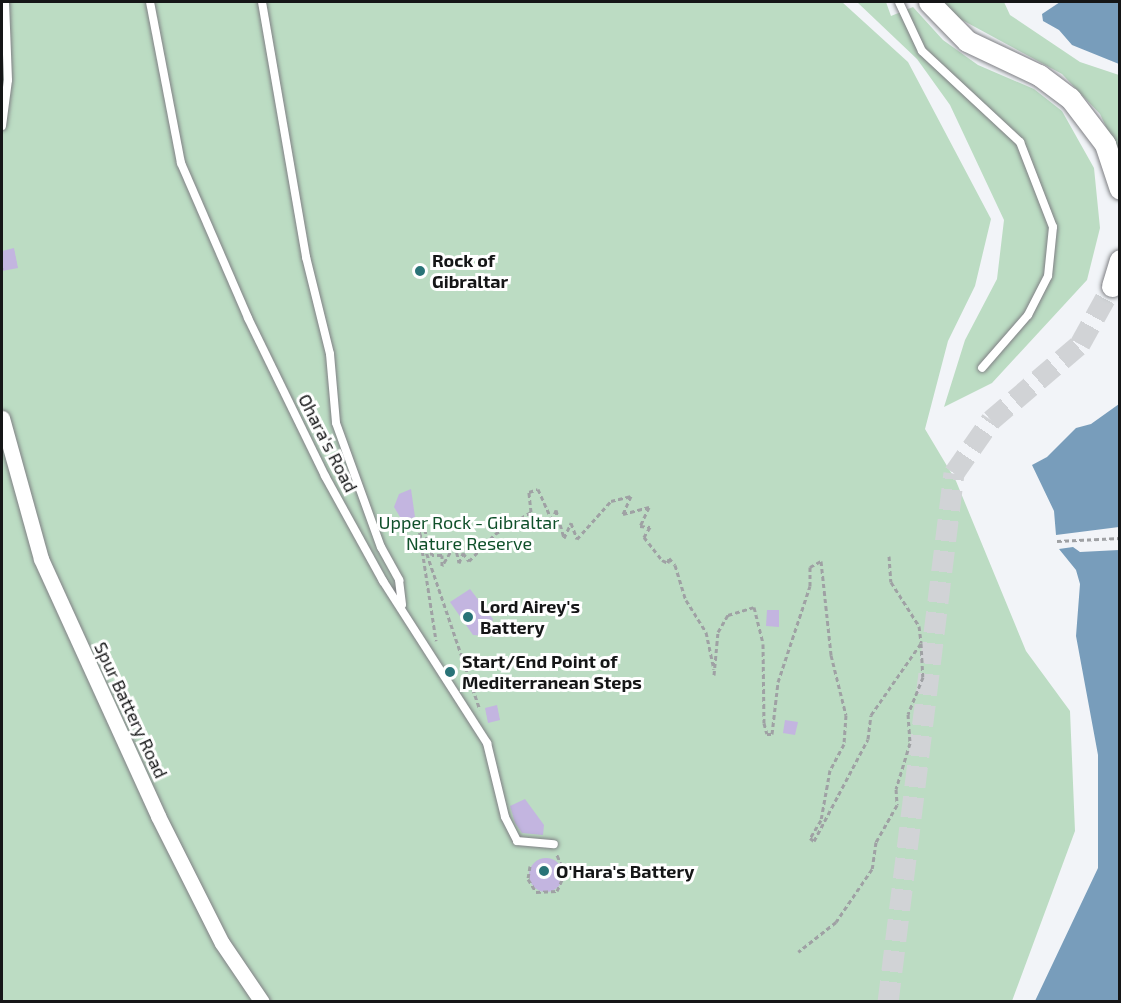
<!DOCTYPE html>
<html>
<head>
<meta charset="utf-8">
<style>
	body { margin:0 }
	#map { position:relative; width:1121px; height:1003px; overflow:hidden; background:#f2f4f8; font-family:"Exo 2",sans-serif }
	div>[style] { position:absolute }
	.green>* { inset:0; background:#bcdcc3 }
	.water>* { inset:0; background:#789dbb }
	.building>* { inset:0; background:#c3b5e0 }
	.round { border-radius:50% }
	.secondary-tunnel>* { height:21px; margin-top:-10.5px; transform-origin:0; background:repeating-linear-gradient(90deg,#d1d3d6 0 21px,transparent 0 31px) }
	.path>* { height:3px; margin-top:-1.5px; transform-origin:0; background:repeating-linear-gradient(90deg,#9fa1a4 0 4.5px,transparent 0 7.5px) }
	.roads { filter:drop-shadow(0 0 2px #7f8084) drop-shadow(0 0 2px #7f8084) }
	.service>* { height:8px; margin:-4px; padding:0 4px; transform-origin:4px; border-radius:4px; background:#fff }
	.minor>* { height:15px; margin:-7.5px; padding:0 7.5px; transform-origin:7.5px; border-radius:7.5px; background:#fff }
	.secondary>* { height:21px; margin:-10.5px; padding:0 10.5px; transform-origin:10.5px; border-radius:10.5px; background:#fff }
	.dots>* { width:16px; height:16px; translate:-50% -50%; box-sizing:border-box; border:3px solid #fff; border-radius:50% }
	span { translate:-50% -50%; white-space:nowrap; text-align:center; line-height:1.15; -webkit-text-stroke:6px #fff; paint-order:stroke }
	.poi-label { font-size:18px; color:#151617; font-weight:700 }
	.left { translate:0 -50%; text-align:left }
	.street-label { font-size:18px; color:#151617 }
	.park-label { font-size:18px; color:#0f502a }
	.frame { position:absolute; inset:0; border:3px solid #151617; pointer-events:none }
</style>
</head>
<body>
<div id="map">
	<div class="green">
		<div style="clip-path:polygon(2px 2px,842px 2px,908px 62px,991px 219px,975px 286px,948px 341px,925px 429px,956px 481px,1026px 651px,1070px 711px,1075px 831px,1012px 1001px,2px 1002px)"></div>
		<div style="clip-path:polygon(857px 2px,886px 2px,891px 16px,913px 7px,943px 40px,978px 65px,1034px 89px,1062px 111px,1094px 168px,1100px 228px,1087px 280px,992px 383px,944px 407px,965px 340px,997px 279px,1004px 220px,950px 105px,917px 59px)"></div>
		<div style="clip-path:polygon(942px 2px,1004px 2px,1010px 15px,1080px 62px,1119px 75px,1119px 154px,1100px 114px,1062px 74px,951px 14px)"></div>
	</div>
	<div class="water">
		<div style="clip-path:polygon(1060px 2px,1119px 2px,1119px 64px,1072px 45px,1059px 30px,1043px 21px,1042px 14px)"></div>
		<div style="clip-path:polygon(1119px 404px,1119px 527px,1056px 535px,1054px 511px,1032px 465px,1047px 457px,1076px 428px,1091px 424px)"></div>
		<div style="clip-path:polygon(1073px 547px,1080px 552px,1119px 550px,1119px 1001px,1035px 1001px,1098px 868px,1098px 755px,1076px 636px,1080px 584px,1076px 570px,1059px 549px)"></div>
	</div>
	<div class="building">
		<div style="clip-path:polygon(14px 248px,18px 268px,2px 271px,2px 251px)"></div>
		<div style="clip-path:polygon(411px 489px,415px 517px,403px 522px,394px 507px,399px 494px)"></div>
		<div style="clip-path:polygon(470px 589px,493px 619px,487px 636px,473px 635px,450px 602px)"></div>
		<div style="clip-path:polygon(767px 610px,779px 610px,779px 627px,766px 626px)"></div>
		<div style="clip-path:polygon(497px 705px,500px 720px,488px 723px,485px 708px)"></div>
		<div style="clip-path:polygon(785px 720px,798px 722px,795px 735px,783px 733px)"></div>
		<div style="clip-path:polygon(525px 799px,544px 825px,543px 835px,522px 833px,515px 823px,510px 806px)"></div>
		<div class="round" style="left:529px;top:858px;width:34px;height:34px"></div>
	</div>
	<div class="secondary-tunnel">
		<div style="left:888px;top:1002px;width:533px;rotate:-82.89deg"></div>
		<div style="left:954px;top:473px;width:65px;rotate:-55.1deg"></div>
		<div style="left:991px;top:420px;width:117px;rotate:-40.5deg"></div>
		<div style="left:1080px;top:344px;width:66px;rotate:-61.1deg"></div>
	</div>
	<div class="path">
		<div style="left:2px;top:268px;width:1px;rotate:90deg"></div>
		<div style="left:420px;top:536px;width:106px;rotate:81.3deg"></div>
		<div style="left:1057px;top:541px;width:63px;rotate:-2.7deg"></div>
		<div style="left:455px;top:545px;width:18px;rotate:77deg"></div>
		<div style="left:459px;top:563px;width:11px;rotate:-68deg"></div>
		<div style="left:463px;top:553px;width:10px;rotate:53deg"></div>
		<div style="left:469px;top:561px;width:37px;rotate:-46deg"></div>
		<div style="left:495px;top:534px;width:42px;rotate:-31.4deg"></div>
		<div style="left:531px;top:512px;width:20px;rotate:-96deg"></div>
		<div style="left:529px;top:492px;width:9px;rotate:-18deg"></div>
		<div style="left:538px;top:489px;width:35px;rotate:66deg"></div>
		<div style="left:552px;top:521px;width:12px;rotate:-70deg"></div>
		<div style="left:556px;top:510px;width:29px;rotate:74deg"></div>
		<div style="left:564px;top:538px;width:17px;rotate:-65deg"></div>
		<div style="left:571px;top:523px;width:17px;rotate:69deg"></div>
		<div style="left:577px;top:539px;width:51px;rotate:-48.2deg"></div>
		<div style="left:611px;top:501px;width:21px;rotate:-14deg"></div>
		<div style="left:631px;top:496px;width:20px;rotate:114deg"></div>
		<div style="left:623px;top:514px;width:27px;rotate:-15deg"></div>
		<div style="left:649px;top:507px;width:21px;rotate:115deg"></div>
		<div style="left:640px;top:526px;width:10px;rotate:6deg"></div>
		<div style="left:650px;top:527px;width:12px;rotate:121deg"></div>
		<div style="left:644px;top:537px;width:29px;rotate:52deg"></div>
		<div style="left:662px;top:560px;width:7px;rotate:27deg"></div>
		<div style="left:668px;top:563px;width:5px;rotate:-79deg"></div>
		<div style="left:669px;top:558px;width:9px;rotate:49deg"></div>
		<div style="left:675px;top:565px;width:37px;rotate:73deg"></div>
		<div style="left:686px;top:600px;width:38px;rotate:58deg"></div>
		<div style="left:706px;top:632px;width:38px;rotate:78deg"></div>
		<div style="left:454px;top:546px;width:23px;rotate:121deg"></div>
		<div style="left:442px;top:566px;width:11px;rotate:-90deg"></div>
		<div style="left:442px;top:555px;width:10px;rotate:180deg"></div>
		<div style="left:432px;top:555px;width:33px;rotate:-106deg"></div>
		<div style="left:423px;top:523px;width:6px;rotate:162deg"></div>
		<div style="left:417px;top:525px;width:195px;rotate:71.2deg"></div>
		<div style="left:889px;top:556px;width:26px;rotate:86deg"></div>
		<div style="left:891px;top:582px;width:52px;rotate:57.5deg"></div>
		<div style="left:919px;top:626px;width:17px;rotate:83deg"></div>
		<div style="left:714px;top:675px;width:43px;rotate:-84.7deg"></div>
		<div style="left:718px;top:632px;width:20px;rotate:-60deg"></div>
		<div style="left:728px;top:615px;width:27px;rotate:-17deg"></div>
		<div style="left:754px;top:607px;width:38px;rotate:76deg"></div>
		<div style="left:763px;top:644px;width:79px;rotate:89.3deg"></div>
		<div style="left:764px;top:723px;width:11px;rotate:75deg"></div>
		<div style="left:767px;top:734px;width:5px"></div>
		<div style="left:772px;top:734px;width:52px;rotate:-83.4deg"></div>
		<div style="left:778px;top:682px;width:101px;rotate:-71.6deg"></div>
		<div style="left:810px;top:586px;width:19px;rotate:-90deg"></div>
		<div style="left:810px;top:567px;width:13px;rotate:-29deg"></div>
		<div style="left:821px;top:561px;width:95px;rotate:83.9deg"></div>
		<div style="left:831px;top:655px;width:62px;rotate:76deg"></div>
		<div style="left:846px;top:715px;width:29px;rotate:94deg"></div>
		<div style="left:844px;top:744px;width:30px;rotate:118deg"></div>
		<div style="left:830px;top:770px;width:51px;rotate:100.2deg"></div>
		<div style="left:821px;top:820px;width:21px;rotate:121deg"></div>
		<div style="left:810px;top:838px;width:5px;rotate:37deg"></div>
		<div style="left:814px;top:841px;width:115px;rotate:-62.1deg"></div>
		<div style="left:868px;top:739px;width:24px;rotate:-83deg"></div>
		<div style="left:871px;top:715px;width:88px;rotate:-55.2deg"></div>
		<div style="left:921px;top:643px;width:34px;rotate:87deg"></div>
		<div style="left:923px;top:677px;width:40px;rotate:112deg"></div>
		<div style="left:908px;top:714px;width:29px;rotate:86deg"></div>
		<div style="left:910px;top:743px;width:48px;rotate:106.9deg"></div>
		<div style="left:896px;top:789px;width:16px;rotate:86deg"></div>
		<div style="left:897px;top:805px;width:43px;rotate:119.6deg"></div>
		<div style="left:876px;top:842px;width:27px;rotate:98deg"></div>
		<div style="left:872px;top:869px;width:64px;rotate:124.2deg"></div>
		<div style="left:836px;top:922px;width:48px;rotate:141.7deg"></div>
		<div style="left:530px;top:866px;width:13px;rotate:99deg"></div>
		<div style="left:528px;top:879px;width:15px;rotate:58deg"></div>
		<div style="left:536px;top:892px;width:21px;rotate:-3deg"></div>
		<div style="left:557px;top:891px;width:20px;rotate:-66deg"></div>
		<div style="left:565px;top:873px;width:20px;rotate:-114deg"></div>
	</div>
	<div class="roads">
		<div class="service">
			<div style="left:150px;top:2px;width:164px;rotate:79.1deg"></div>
			<div style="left:181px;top:163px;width:169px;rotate:66.6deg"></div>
			<div style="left:248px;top:318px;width:176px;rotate:64deg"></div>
			<div style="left:325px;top:476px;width:120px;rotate:61.1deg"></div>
			<div style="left:383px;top:581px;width:193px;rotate:57.3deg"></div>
			<div style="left:487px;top:743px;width:76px;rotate:76.3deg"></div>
			<div style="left:505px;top:817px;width:27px;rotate:63deg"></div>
			<div style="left:517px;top:841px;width:37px;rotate:5deg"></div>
			<div style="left:262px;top:2px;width:259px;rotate:80.2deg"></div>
			<div style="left:306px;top:257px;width:100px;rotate:76.1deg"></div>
			<div style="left:330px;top:354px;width:69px;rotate:85deg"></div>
			<div style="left:336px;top:423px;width:132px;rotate:70.1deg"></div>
			<div style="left:381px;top:547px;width:38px;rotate:61deg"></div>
			<div style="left:399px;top:580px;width:25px;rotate:83deg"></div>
			<div style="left:899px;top:2px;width:54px;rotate:64.9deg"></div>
			<div style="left:922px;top:51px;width:134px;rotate:42.9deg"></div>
			<div style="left:1020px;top:142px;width:91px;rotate:68.8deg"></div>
			<div style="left:1053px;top:227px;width:49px;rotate:95.8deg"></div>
			<div style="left:1048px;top:276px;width:44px;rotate:117.1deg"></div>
			<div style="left:1028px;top:315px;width:70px;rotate:131deg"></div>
			<div style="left:2px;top:126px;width:46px;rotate:-82.6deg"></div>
			<div style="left:8px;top:80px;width:78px;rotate:-92.2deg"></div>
		</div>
		<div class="minor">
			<div style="left:2px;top:418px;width:146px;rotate:74.5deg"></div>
			<div style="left:41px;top:559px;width:282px;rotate:65.5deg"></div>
			<div style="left:158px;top:816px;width:142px;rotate:63.3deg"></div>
			<div style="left:222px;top:943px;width:71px;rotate:55.9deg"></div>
		</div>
		<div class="secondary">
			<div style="left:929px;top:2px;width:54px;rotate:45.7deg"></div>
			<div style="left:967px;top:41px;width:80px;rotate:25.3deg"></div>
			<div style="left:1039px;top:75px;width:39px;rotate:37deg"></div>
			<div style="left:1070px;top:98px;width:58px;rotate:52.7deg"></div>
			<div style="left:1105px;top:144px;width:47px;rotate:71.6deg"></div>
			<div style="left:1112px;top:286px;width:27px;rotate:-73deg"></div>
		</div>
	</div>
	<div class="dots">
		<div style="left:420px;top:271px;background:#297377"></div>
		<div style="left:468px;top:617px;background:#297377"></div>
		<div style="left:450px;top:672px;background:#297377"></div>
		<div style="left:544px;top:871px;background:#297377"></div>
	</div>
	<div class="poi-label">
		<span class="left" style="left:432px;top:271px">Rock of<br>Gibraltar</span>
		<span class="left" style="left:480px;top:617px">Lord Airey's<br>Battery</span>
		<span class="left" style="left:462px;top:672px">Start/End Point of<br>Mediterranean Steps</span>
		<span class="left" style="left:556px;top:871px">O'Hara's Battery</span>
	</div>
	<div class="street-label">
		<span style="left:328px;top:443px;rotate:63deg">Ohara's Road</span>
		<span style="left:131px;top:710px;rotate:65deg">Spur Battery Road</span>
	</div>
	<div class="park-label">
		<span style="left:469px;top:533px">Upper Rock - Gibraltar<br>Nature Reserve</span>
	</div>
	<div class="frame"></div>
</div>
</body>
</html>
